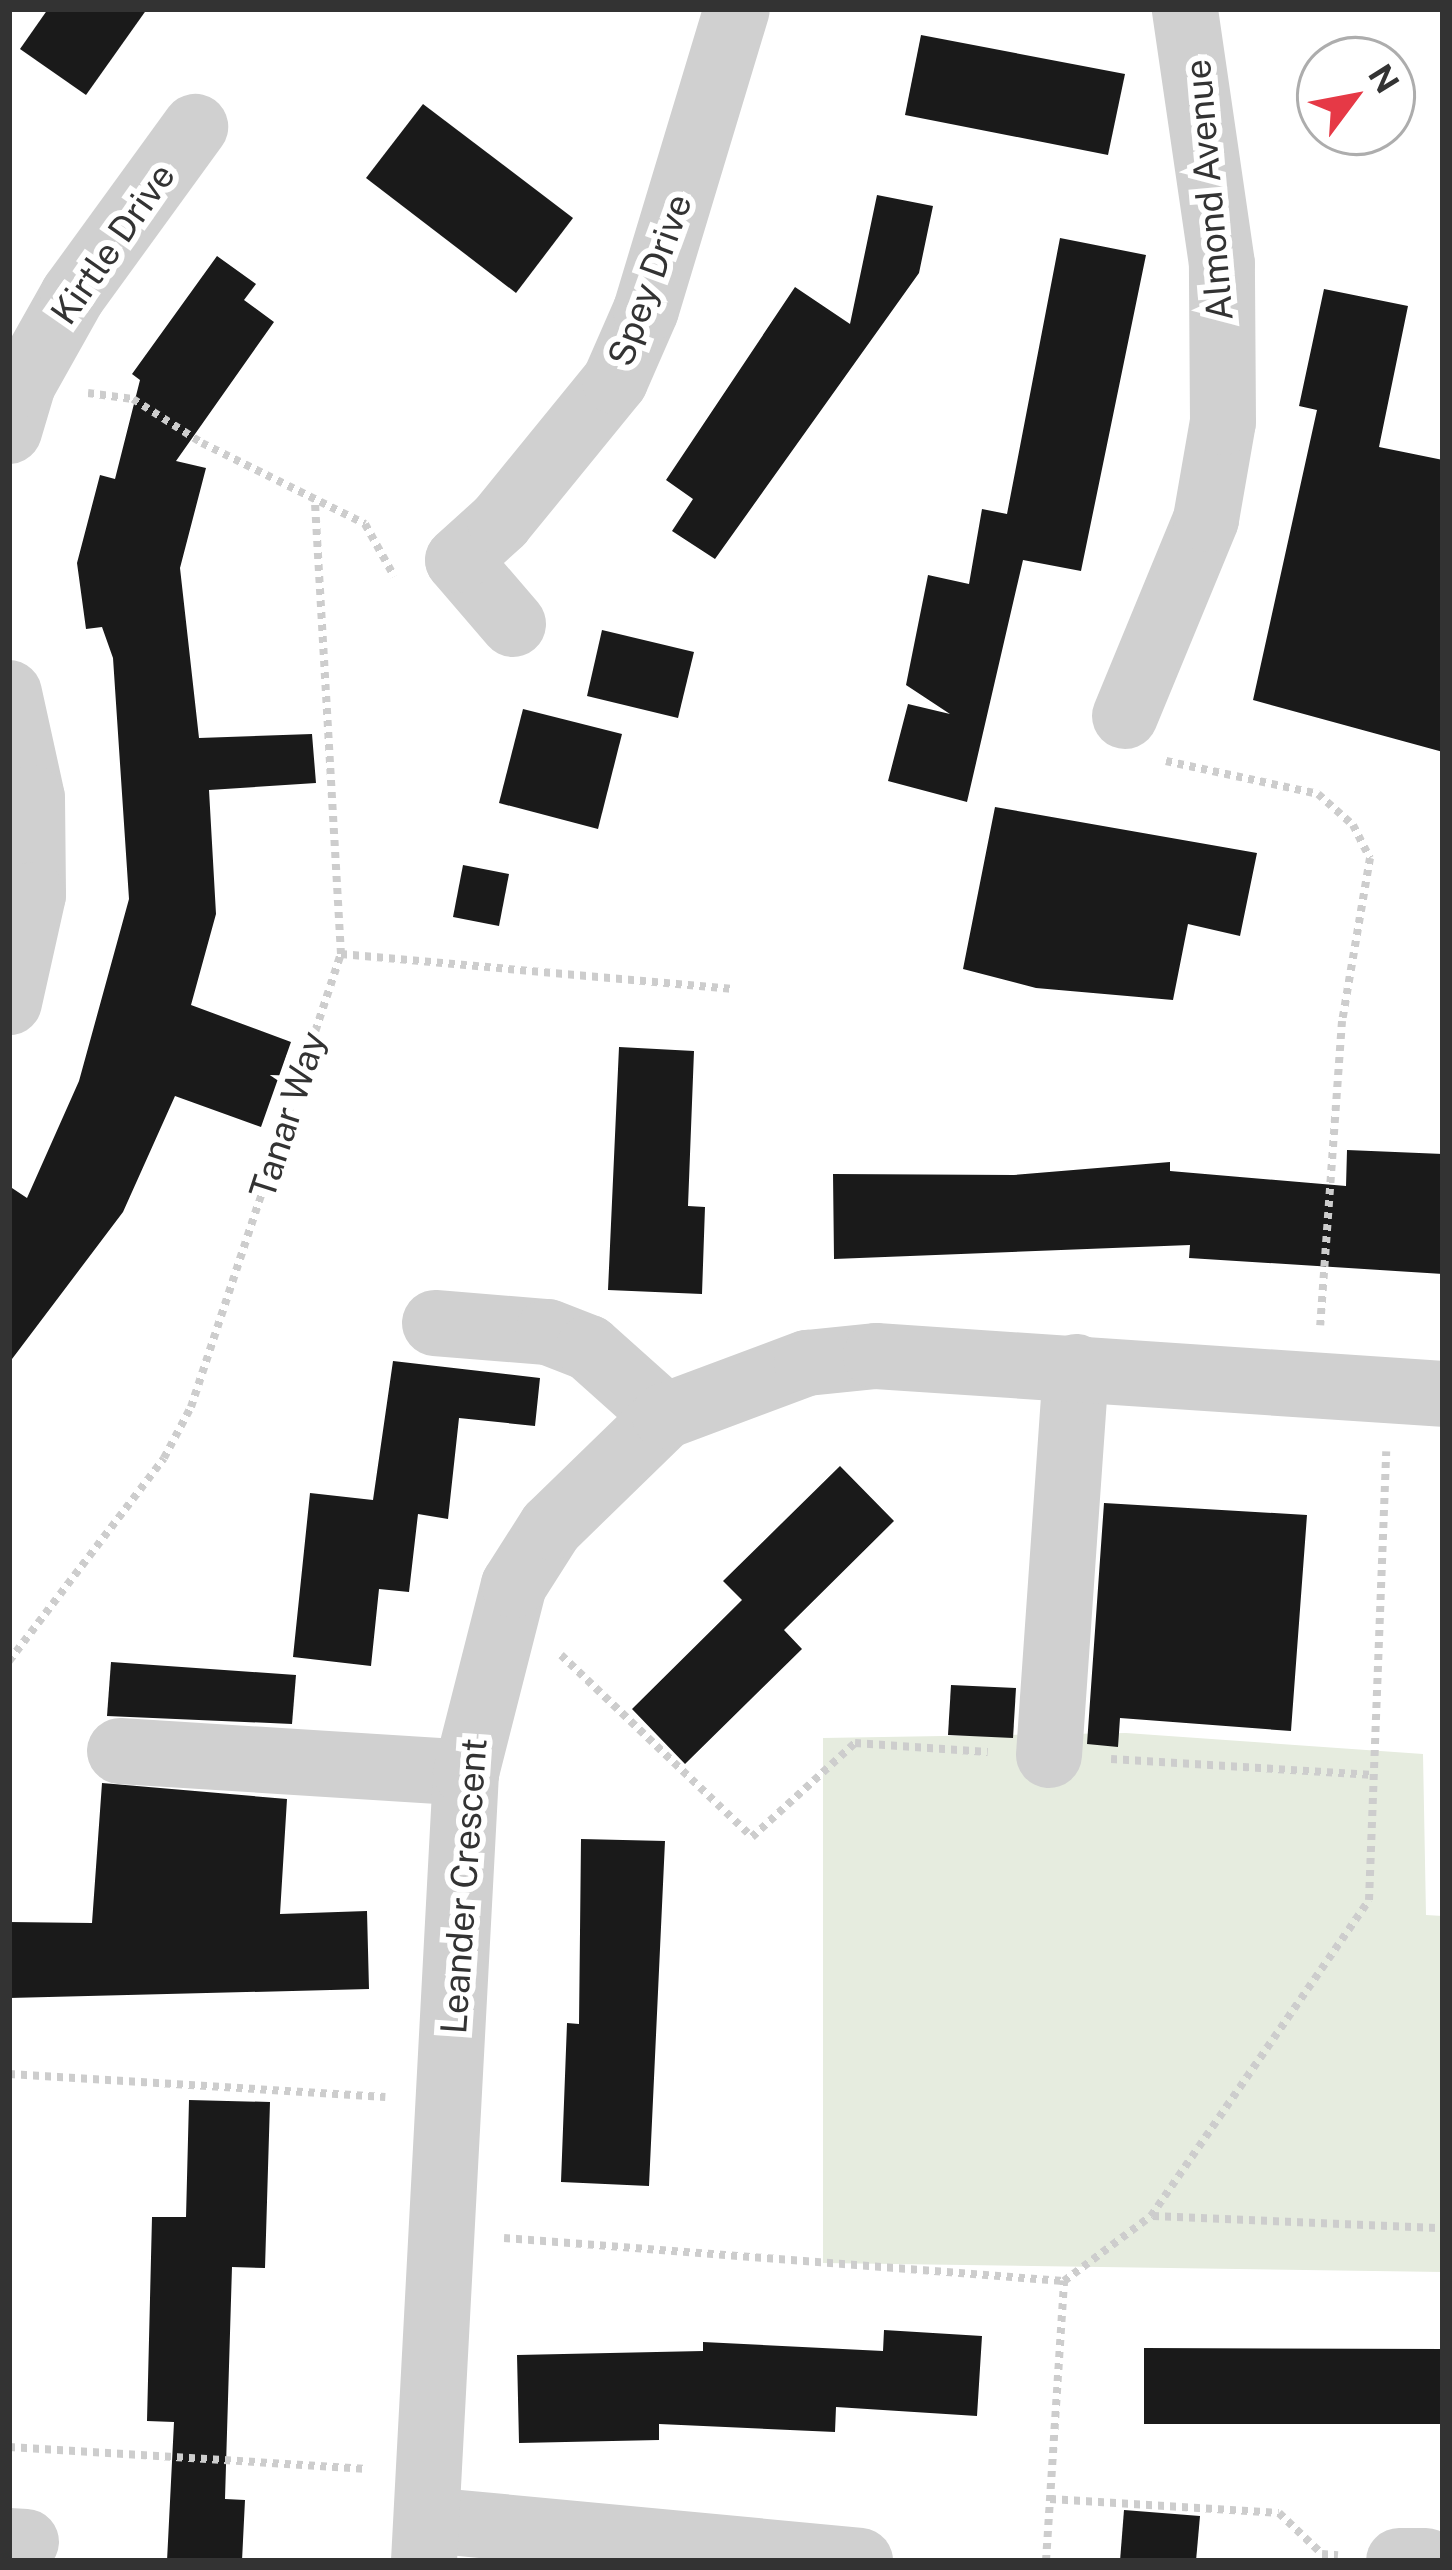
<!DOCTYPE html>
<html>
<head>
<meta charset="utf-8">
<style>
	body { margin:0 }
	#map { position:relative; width:1452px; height:2570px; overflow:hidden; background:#fff; font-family:"Public Sans",sans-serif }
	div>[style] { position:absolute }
	.green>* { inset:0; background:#e6ecdf }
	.building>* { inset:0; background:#1a1a1a }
	.path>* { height:8px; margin-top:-4px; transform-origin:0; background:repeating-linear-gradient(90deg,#cdcdcd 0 6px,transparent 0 12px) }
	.minor>* { height:66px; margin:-33px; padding:0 33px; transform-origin:33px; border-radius:33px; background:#d0d0d0 }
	span { translate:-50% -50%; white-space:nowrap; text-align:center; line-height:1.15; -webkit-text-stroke:12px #fff; paint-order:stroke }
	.street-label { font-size:36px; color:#333 }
	.frame { position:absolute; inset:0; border:12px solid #333; pointer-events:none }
	.north { position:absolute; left:1296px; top:36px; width:120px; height:120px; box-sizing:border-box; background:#fff; border:3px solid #adadad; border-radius:50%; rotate:58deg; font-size:33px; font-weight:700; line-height:48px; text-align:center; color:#333 }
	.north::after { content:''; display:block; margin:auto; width:42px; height:54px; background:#e63946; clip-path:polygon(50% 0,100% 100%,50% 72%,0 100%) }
</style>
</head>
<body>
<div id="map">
	<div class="green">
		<div style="clip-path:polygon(1126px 1733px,1423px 1754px,1426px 1915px,1443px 1916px,1443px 2272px,823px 2263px,823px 1738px)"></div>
	</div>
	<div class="building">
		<div style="clip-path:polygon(48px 9px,147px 9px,86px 95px,20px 49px)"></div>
		<div style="clip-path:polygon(921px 35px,1125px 74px,1108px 155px,905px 115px)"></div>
		<div style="clip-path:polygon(423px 104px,573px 218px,516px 293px,366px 178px)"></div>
		<div style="clip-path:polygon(877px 195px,933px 206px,919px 273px,715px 559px,672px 531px,693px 499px,666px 480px,795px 287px,850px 324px)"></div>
		<div style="clip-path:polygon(1060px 238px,1146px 255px,1081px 571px,1023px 560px,967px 802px,888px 781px,908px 704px,950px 714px,906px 685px,928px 575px,969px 584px,982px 509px,1007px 514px)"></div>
		<div style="clip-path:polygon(217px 256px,256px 284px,244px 300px,274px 322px,176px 461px,206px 468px,180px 568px,199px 738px,312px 734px,316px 783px,209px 790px,216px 914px,191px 1005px,291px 1042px,261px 1127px,175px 1096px,123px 1212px,9px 1363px,9px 1186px,27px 1198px,79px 1081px,129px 899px,113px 658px,102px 627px,86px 629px,77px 563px,100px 475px,115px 479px,140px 380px,132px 374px)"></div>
		<div style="clip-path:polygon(1324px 289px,1408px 306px,1379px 447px,1443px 460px,1443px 752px,1253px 700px,1317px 410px,1299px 406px)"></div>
		<div style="clip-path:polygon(602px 630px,694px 652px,678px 718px,587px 696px)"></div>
		<div style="clip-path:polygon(523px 709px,622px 734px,598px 829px,499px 803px)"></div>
		<div style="clip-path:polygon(995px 807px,1257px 853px,1240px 936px,1188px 924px,1173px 1000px,1036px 988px,963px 969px)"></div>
		<div style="clip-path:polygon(463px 865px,509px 874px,499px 926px,453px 917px)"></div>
		<div style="clip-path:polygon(619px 1047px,694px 1051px,688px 1206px,705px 1207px,702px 1294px,608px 1290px)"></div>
		<div style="clip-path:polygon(1347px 1150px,1443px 1154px,1443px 1274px,1189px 1258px,1190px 1245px,834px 1259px,833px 1174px,1014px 1175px,1170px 1162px,1170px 1171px,1346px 1186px)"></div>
		<div style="clip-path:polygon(393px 1361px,540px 1378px,535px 1426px,459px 1418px,448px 1519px,418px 1514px,409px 1592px,379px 1589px,371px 1666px,293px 1657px,310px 1493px,373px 1500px)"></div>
		<div style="clip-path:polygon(840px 1466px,894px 1521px,784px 1630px,802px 1649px,685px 1764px,632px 1709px,742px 1600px,723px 1581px)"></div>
		<div style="clip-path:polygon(1104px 1503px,1307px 1515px,1291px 1731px,1120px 1718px,1118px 1747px,1087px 1744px)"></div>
		<div style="clip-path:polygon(111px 1662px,296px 1675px,292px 1724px,107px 1716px)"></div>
		<div style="clip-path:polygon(951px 1685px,1016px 1688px,1013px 1738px,948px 1735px)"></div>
		<div style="clip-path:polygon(102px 1783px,287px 1799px,280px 1914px,367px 1911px,369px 1989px,9px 1998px,9px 1922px,92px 1923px)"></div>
		<div style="clip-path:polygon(581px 1839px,665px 1841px,649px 2186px,561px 2182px,567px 2023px,579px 2024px)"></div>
		<div style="clip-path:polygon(189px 2100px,270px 2102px,265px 2268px,232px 2267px,225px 2499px,245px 2500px,242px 2561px,167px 2561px,174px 2422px,147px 2421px,152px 2217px,186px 2217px)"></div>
		<div style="clip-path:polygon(884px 2330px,982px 2336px,977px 2416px,836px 2407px,835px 2432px,659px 2424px,659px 2440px,519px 2443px,517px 2355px,703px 2351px,703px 2342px,883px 2351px)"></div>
		<div style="clip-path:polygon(1144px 2348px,1443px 2349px,1443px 2424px,1144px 2424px)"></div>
		<div style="clip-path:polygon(1124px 2510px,1200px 2516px,1196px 2561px,1120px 2561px)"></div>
	</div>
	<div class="path">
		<div style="left:88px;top:393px;width:45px;rotate:7.6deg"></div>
		<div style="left:133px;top:399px;width:82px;rotate:32.5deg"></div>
		<div style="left:202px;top:443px;width:182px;rotate:26.4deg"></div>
		<div style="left:365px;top:524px;width:60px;rotate:60.9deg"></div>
		<div style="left:1166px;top:761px;width:156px;rotate:12.2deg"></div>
		<div style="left:1318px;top:794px;width:47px;rotate:41.5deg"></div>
		<div style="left:1353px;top:825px;width:37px;rotate:63deg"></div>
		<div style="left:1370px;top:858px;width:165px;rotate:99.7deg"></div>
		<div style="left:1342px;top:1021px;width:305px;rotate:94.1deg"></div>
		<div style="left:341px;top:954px;width:394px;rotate:5.1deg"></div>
		<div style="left:561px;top:1655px;width:264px;rotate:43.6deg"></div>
		<div style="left:752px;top:1837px;width:139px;rotate:-42.4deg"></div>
		<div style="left:855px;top:1743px;width:133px;rotate:3.9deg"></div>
		<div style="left:9px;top:1661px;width:255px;rotate:-52.6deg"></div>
		<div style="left:164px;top:1458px;width:58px;rotate:-62.1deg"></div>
		<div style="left:191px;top:1407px;width:477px;rotate:-71.7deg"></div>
		<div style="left:341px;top:954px;width:452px;rotate:-93.3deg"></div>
		<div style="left:1111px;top:1759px;width:263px;rotate:3.5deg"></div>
		<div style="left:9px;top:2074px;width:377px;rotate:3.5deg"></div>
		<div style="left:1153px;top:2216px;width:290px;rotate:2.4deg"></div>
		<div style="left:504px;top:2238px;width:561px;rotate:4.4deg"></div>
		<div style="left:9px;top:2447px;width:359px;rotate:3.5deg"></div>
		<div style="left:1050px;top:2499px;width:229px;rotate:3.5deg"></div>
		<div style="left:1279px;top:2513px;width:59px;rotate:43.6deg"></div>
		<div style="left:1322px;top:2554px;width:16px;rotate:4deg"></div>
		<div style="left:1046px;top:2561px;width:281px;rotate:-86.3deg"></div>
		<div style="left:1064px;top:2281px;width:109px;rotate:-36.8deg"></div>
		<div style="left:1151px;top:2216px;width:384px;rotate:-55.4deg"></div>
		<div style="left:1369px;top:1900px;width:449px;rotate:-87.8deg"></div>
	</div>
	<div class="minor">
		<div style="left:9px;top:431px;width:49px;rotate:-73.4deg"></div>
		<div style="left:23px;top:384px;width:102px;rotate:-60.7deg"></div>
		<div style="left:73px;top:295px;width:208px;rotate:-54deg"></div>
		<div style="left:513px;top:624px;width:84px;rotate:-130.7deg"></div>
		<div style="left:458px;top:560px;width:57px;rotate:-42.1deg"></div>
		<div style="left:500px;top:522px;width:182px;rotate:-50.8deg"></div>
		<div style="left:615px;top:381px;width:77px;rotate:-66.4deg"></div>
		<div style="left:646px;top:310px;width:314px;rotate:-73.2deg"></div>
		<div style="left:9px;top:693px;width:107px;rotate:77.6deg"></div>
		<div style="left:32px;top:798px;width:97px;rotate:89.4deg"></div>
		<div style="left:33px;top:895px;width:110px;rotate:102.6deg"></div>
		<div style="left:1125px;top:716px;width:213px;rotate:-67.6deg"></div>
		<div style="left:1206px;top:519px;width:98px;rotate:-80.1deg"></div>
		<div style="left:1223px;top:422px;width:158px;rotate:-90.4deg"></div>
		<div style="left:1222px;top:264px;width:258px;rotate:-98.3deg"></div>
		<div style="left:435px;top:1323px;width:113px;rotate:4.6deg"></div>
		<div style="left:548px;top:1332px;width:44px;rotate:21.3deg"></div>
		<div style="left:589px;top:1348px;width:102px;rotate:41.8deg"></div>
		<div style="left:120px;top:1751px;width:347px;rotate:3.6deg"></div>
		<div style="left:1049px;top:1755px;width:389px;rotate:-86deg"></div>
		<div style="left:428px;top:2520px;width:434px;rotate:5.4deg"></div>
		<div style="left:9px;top:2541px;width:17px;rotate:3deg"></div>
		<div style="left:424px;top:2561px;width:789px;rotate:-86.95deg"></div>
		<div style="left:466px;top:1773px;width:194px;rotate:-75.7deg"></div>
		<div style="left:514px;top:1585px;width:69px;rotate:-57.5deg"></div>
		<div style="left:551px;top:1527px;width:159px;rotate:-44.2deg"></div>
		<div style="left:665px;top:1416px;width:152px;rotate:-20.5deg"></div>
		<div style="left:807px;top:1363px;width:69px;rotate:-5.8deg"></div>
		<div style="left:876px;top:1356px;width:568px;rotate:3.83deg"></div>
		<div style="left:1399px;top:2561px;width:27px"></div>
	</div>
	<div class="street-label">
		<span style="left:1209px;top:190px;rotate:-95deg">Almond Avenue</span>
		<span style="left:113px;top:244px;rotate:-55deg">Kirtle Drive</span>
		<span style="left:650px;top:280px;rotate:-70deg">Spey Drive</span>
		<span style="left:288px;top:1115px;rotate:-72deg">Tanar Way</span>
		<span style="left:464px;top:1886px;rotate:-86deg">Leander Crescent</span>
	</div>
	<div class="frame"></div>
	<div class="north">N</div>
</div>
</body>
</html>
